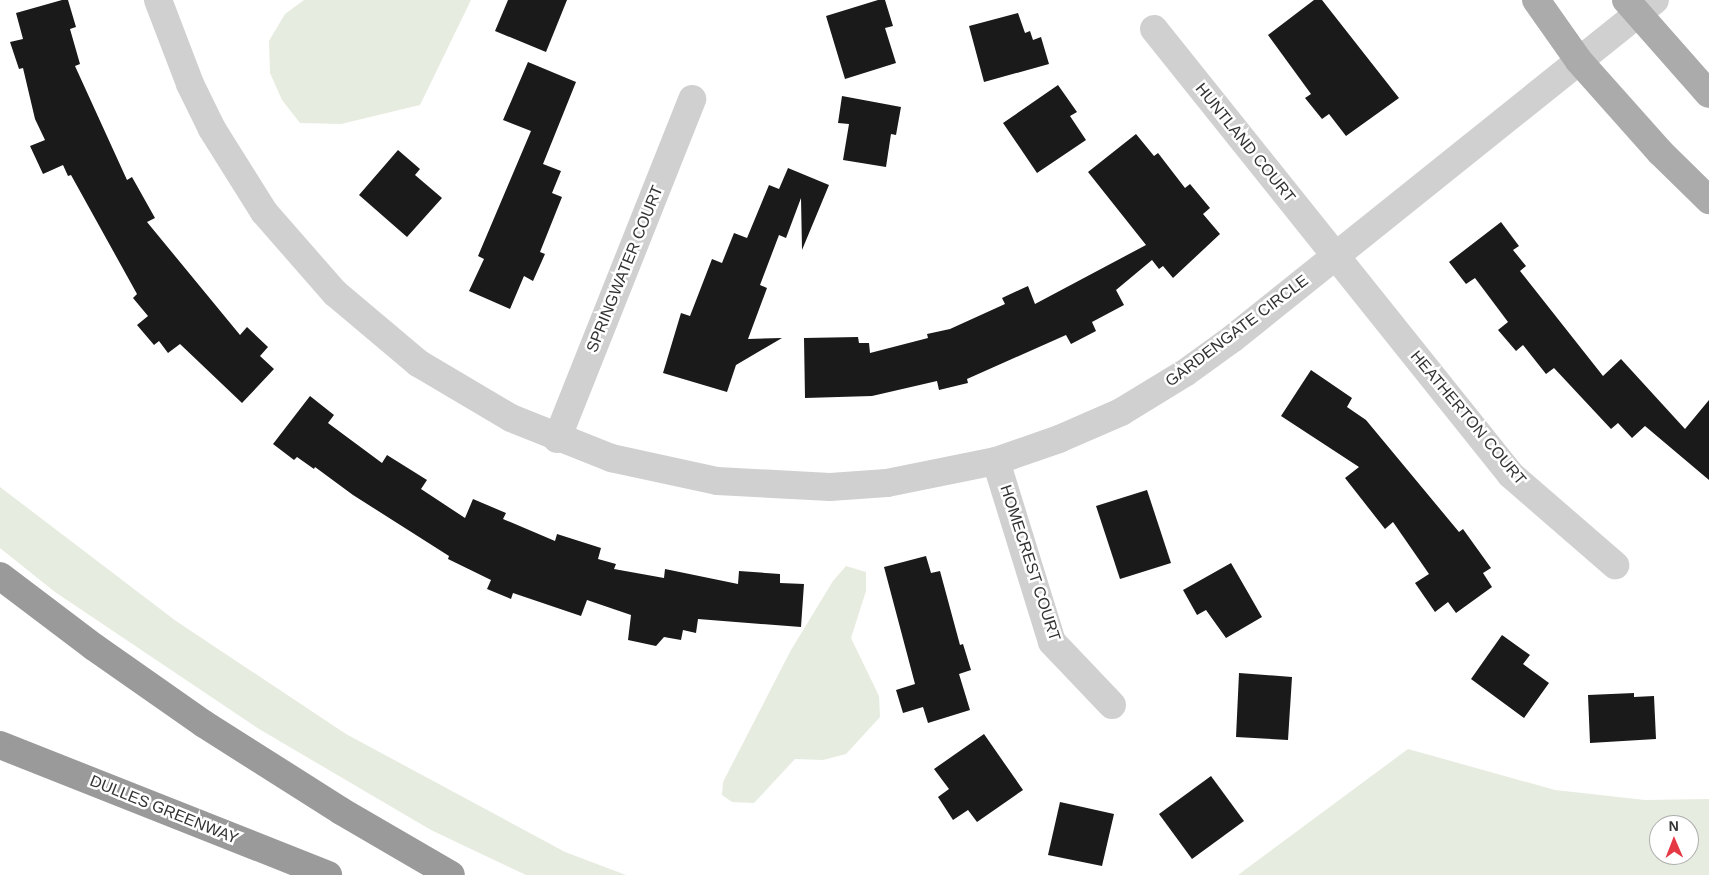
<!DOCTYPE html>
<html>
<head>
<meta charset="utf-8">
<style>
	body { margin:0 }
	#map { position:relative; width:1709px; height:875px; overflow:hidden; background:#fff; font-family:Helvetica,sans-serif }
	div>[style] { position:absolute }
	.green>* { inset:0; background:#e6ecdf }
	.building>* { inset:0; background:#1a1a1a }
	.street>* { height:28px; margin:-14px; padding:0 14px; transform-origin:14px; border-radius:14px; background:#d0d0d0 }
	.primary>* { height:28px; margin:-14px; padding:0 14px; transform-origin:14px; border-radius:14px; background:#ababab }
	.highway>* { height:28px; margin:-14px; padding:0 14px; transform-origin:14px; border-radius:14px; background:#9a9a9a }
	span { translate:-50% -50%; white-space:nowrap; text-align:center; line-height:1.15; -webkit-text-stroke:5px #fff; paint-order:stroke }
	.street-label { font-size:16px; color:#333 }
	.north { position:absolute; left:1649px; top:815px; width:50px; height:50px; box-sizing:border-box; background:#fff; border:1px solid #adadad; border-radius:50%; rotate:359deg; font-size:14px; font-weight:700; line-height:20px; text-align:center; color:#333 }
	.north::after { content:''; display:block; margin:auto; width:18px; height:22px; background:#e63946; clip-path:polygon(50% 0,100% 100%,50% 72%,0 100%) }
</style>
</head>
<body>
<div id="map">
	<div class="green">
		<div style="clip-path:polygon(304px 0,471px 0,420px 105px,341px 124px,300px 123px,282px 100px,270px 73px,269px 41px,285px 14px)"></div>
		<div style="clip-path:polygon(0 487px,176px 621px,346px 734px,565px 852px,626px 875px,526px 875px,431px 830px,259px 729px,55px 592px,0 548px)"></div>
		<div style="clip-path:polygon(846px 566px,866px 572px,866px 591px,851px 638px,879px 696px,880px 717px,846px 754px,823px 760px,795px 759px,754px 803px,732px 802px,722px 795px,723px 782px,791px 650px,833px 581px)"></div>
		<div style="clip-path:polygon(evenodd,1408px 749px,1555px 790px,1645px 800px,1709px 799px,1709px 875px,1238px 875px,1408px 749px,1659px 825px,1689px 825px,1689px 855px,1659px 855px,1659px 825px)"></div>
	</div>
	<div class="building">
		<div style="clip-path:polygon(62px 0,68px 0,76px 27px,70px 29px,80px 64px,75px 66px,127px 180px,132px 177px,155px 218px,147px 222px,240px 335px,247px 327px,268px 347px,260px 356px,274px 369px,242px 403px,180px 344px,168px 353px,159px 341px,154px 345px,137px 325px,148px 316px,133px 298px,137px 294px,71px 175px,68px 176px,63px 165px,43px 174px,30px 146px,45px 140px,35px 119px,23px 68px,19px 69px,10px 42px,23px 39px,16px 13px)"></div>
		<div style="clip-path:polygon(508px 0,567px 0,546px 52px,495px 31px)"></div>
		<div style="clip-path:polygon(878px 0,885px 0,893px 26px,885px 28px,896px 63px,845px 79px,826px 16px)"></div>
		<div style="clip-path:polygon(1314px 0,1322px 0,1399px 98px,1346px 136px,1329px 114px,1322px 119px,1305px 98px,1311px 94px,1268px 35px)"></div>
		<div style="clip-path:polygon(1018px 13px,1025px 33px,1030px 31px,1033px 40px,1041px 37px,1049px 64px,984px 82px,969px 26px)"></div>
		<div style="clip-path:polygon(528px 62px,576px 82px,543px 164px,561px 171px,552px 193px,562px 197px,540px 252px,545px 254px,533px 281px,524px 276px,510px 309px,469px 291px,484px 259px,478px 256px,531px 131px,503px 120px)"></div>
		<div style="clip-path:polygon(1058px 85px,1077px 112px,1070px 116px,1086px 140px,1037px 173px,1003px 123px)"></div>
		<div style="clip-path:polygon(842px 96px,901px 107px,896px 135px,891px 134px,886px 167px,843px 160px,849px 124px,838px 123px)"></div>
		<div style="clip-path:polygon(1136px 134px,1154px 156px,1158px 153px,1185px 188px,1190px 184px,1210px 208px,1203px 214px,1220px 234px,1173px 278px,1163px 266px,1159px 269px,1152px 260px,1116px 290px,1124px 305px,1092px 322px,1096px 331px,1071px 344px,1066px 335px,967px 379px,968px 383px,939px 390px,937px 381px,872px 396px,805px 398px,804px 338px,858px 337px,859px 343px,869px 343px,870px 353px,928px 338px,927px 334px,950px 329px,1005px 304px,1002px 298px,1028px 286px,1035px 304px,1146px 245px,1088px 172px)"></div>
		<div style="clip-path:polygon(398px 150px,420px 169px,415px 175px,442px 198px,407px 237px,359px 195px)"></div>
		<div style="clip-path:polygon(788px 168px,829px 185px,802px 250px,801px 198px,786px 238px,779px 235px,760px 285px,767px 288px,748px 339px,782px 338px,736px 365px,727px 392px,663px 373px,681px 313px,690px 316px,712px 259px,722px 263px,734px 233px,747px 238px,769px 185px,779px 189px)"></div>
		<div style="clip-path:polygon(1501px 222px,1519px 246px,1513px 250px,1526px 266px,1520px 271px,1603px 376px,1621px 359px,1685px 429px,1709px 400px,1709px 480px,1645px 426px,1632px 438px,1618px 423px,1611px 429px,1554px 368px,1546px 374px,1523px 345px,1516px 351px,1498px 330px,1508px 322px,1475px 278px,1466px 284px,1449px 262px)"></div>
		<div style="clip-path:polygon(1311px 370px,1352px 398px,1347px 407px,1366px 420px,1459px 532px,1463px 529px,1491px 568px,1483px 573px,1492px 587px,1456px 613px,1448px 602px,1435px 612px,1415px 583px,1429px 574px,1393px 522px,1385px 529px,1345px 478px,1359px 467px,1281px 416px)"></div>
		<div style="clip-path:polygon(310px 396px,334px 415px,328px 423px,382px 463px,387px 455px,427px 480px,421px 489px,465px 518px,473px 499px,506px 513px,503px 519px,555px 541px,557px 534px,601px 548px,598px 559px,616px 564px,614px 569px,664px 578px,665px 569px,738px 584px,739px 571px,780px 574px,780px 583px,804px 584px,801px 627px,698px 619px,696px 633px,683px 630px,681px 640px,664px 637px,656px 646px,628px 640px,631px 615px,587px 600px,581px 616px,513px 593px,511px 599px,487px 589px,491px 580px,448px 559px,449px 556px,353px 495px,315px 467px,314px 469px,297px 457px,294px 460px,273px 444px)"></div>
		<div style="clip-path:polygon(1147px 490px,1171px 563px,1120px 579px,1096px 506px)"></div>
		<div style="clip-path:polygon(926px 556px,931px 573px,940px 571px,960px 645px,963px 644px,971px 670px,959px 674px,970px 710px,928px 723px,923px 707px,903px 713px,896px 690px,915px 684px,884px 567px)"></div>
		<div style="clip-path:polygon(1231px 563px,1262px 617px,1226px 638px,1206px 610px,1197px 615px,1183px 590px)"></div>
		<div style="clip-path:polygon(1502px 635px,1530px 655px,1523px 664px,1549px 683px,1524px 718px,1471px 679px)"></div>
		<div style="clip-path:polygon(1239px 673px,1292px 677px,1288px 740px,1236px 737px)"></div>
		<div style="clip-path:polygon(1634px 693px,1634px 697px,1654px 696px,1656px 739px,1590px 743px,1588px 695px)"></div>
		<div style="clip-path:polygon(984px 734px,1023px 790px,977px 822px,968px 810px,953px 820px,938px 797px,949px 789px,934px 769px)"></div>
		<div style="clip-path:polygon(1211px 776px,1244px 821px,1192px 859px,1159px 814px)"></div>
		<div style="clip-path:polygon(1060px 802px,1114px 814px,1102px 866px,1048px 855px)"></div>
	</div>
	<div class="street">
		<div style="left:158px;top:0;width:90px;rotate:69.1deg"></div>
		<div style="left:190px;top:84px;width:50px;rotate:63.9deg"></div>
		<div style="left:212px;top:129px;width:98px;rotate:57.9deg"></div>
		<div style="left:264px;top:212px;width:108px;rotate:48.8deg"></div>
		<div style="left:335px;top:293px;width:109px;rotate:40.1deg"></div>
		<div style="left:418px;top:363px;width:108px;rotate:30.6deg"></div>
		<div style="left:511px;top:418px;width:108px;rotate:21.8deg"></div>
		<div style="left:611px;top:458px;width:108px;rotate:12.2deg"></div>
		<div style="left:717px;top:481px;width:113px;rotate:3deg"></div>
		<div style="left:830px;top:487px;width:57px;rotate:-4deg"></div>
		<div style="left:887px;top:483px;width:111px;rotate:-11.4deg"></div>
		<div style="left:996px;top:461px;width:67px;rotate:-19.2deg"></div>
		<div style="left:1059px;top:439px;width:68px;rotate:-23.5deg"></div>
		<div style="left:1121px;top:412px;width:75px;rotate:-31.4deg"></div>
		<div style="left:1185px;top:373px;width:58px;rotate:-35.9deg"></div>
		<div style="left:1232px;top:339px;width:542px;rotate:-38.71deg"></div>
		<div style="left:1154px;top:29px;width:571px;rotate:51.32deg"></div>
		<div style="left:1511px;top:475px;width:138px;rotate:40.9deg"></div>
		<div style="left:557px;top:439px;width:366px;rotate:-68.3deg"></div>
		<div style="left:996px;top:461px;width:189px;rotate:72.8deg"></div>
		<div style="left:1052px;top:642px;width:87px;rotate:46.4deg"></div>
	</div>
	<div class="primary">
		<div style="left:1536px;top:0;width:75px;rotate:54.8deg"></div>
		<div style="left:1579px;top:61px;width:122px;rotate:48.3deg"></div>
		<div style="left:1660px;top:152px;width:69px;rotate:44.4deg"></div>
		<div style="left:1626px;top:0;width:125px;rotate:48.6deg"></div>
	</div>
	<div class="highway">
		<div style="left:0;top:576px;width:118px;rotate:37.1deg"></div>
		<div style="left:94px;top:647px;width:134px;rotate:35deg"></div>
		<div style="left:204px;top:724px;width:162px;rotate:32.4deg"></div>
		<div style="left:341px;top:811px;width:127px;rotate:30.2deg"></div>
		<div style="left:0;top:745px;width:353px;rotate:21.6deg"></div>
	</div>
	<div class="street-label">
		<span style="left:1245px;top:143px;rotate:51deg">HUNTLAND COURT</span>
		<span style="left:625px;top:269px;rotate:-68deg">SPRINGWATER COURT</span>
		<span style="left:1237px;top:331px;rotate:-37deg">GARDENGATE CIRCLE</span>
		<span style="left:1468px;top:418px;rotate:50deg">HEATHERTON COURT</span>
		<span style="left:1030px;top:563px;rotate:72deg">HOMECREST COURT</span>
		<span style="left:164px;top:810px;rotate:22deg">DULLES GREENWAY</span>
	</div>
	<div class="north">N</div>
</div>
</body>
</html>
